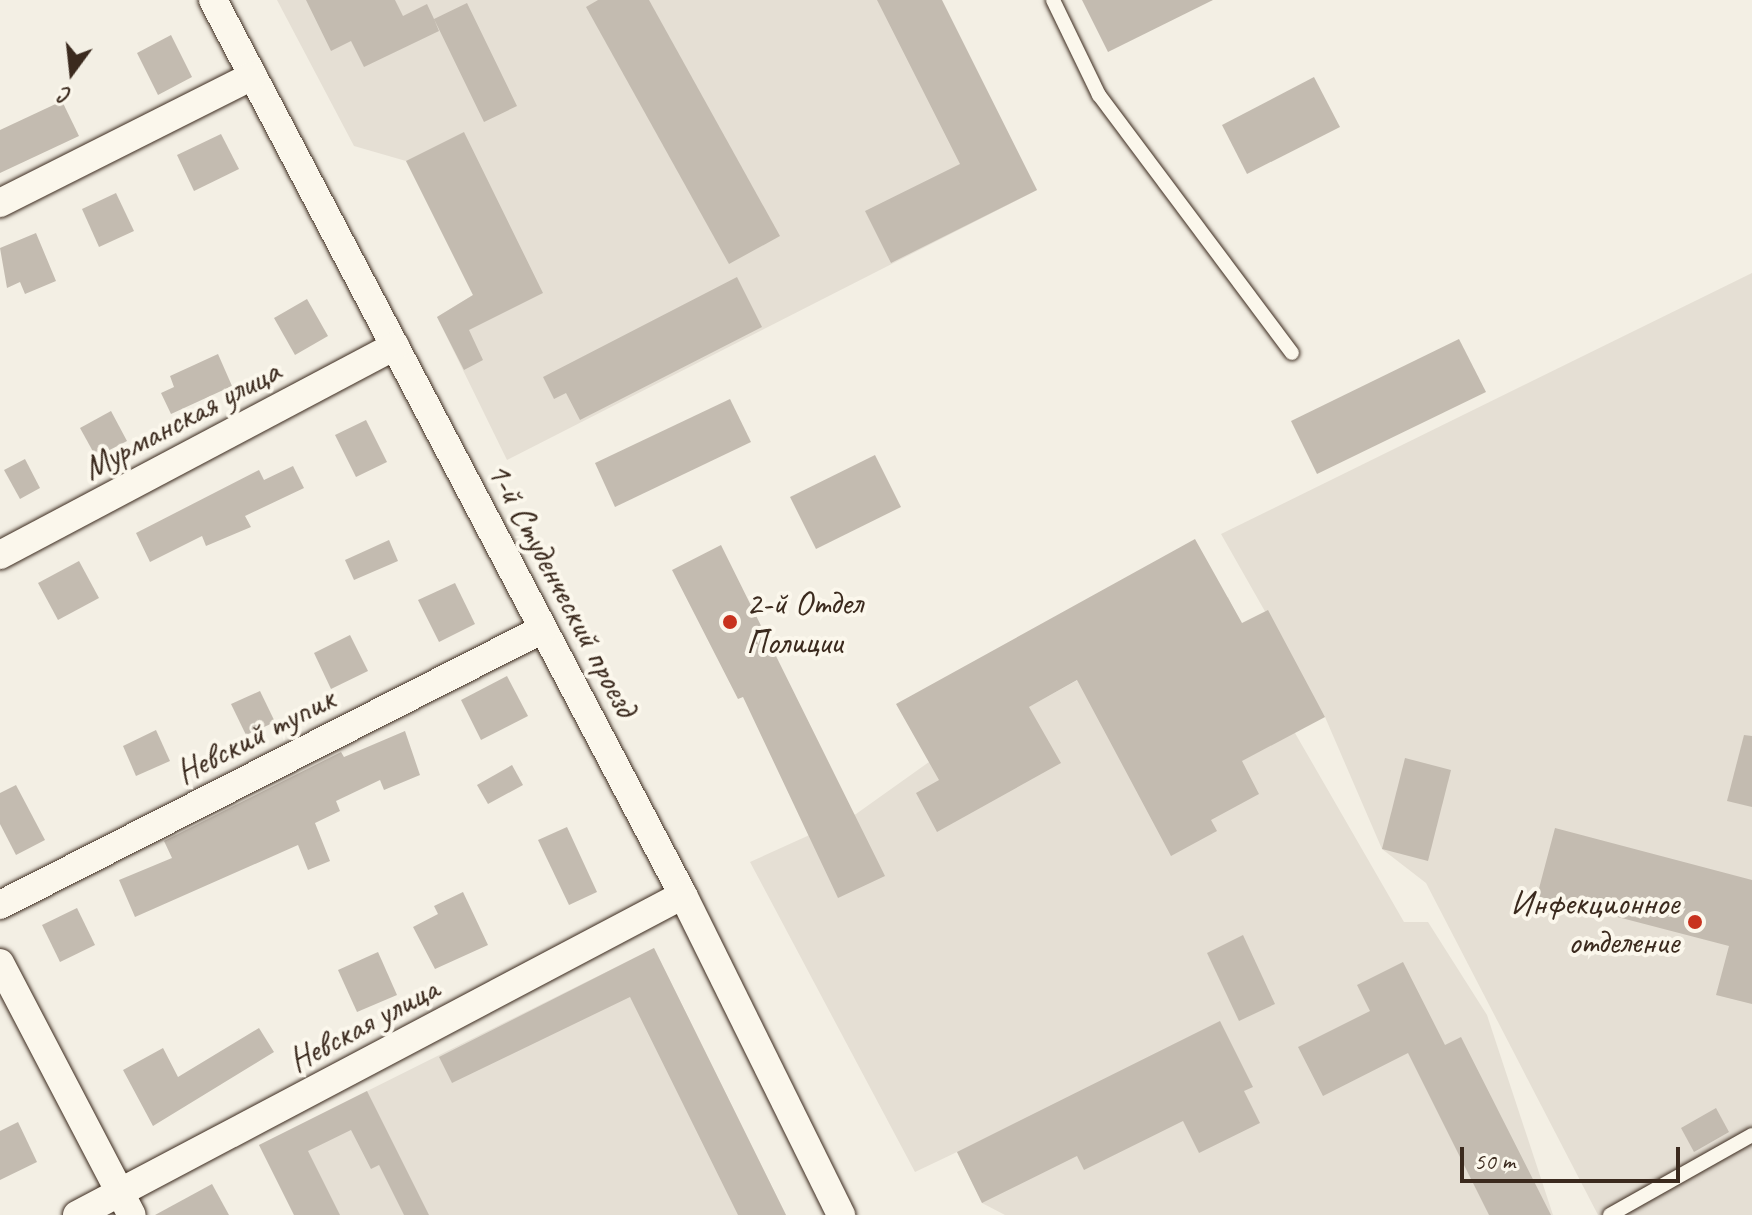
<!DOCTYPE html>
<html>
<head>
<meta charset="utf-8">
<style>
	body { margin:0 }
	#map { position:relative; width:1752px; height:1215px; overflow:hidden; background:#f3efe4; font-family:Caveat,sans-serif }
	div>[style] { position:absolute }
	.built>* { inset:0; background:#e5dfd4 }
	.building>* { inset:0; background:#c3bbb0 }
	.roads { filter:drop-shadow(0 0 2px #3b2a1e) drop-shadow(0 0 2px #3b2a1e) }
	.service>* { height:14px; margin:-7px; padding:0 7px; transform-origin:7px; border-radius:7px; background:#fbf7ec }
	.minor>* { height:28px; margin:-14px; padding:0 14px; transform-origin:14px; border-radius:14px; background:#fbf7ec }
	.dots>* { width:22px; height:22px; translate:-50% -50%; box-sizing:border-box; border:4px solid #fbf7ec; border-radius:50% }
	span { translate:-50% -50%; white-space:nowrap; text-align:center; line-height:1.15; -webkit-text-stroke:8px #fbf7ec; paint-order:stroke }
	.street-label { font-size:34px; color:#3b2a1e }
	.poi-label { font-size:34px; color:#3b2a1e }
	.left { translate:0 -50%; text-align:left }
	.right { translate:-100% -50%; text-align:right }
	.north { position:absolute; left:32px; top:32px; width:80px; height:80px; -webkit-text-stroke:6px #fbf7ec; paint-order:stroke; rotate:195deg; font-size:22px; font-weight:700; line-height:32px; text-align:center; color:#3b2a1e }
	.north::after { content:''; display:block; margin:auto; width:28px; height:36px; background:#3b2a1e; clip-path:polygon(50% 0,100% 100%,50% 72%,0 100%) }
	.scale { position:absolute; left:1460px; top:1147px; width:220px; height:36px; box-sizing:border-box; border:4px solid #3b2a1e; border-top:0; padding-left:10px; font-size:24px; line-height:28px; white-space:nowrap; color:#3b2a1e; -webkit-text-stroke:6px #fbf7ec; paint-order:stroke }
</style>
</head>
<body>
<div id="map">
	<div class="built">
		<div style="clip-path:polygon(277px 0,941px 0,1037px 190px,507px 460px,437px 317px,473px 295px,406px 161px,354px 146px)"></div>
		<div style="clip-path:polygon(1752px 273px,1752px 1215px,1598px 1215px,1426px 883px,1382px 849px,1325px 717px,1221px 534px)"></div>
		<div style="clip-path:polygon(1228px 597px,1295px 733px,1404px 922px,1428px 922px,1487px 1015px,1553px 1215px,1005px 1215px,982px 1203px,957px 1152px,915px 1172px,750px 862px,856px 814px,929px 762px)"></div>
		<div style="clip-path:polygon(654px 948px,786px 1215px,294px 1215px,259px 1145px)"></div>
	</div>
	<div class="building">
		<div style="clip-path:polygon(306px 0,395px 0,403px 16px,427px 4px,434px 19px,467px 3px,517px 106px,484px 122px,434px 19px,439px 31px,364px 67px,351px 41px,331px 51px)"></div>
		<div style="clip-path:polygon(598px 0,649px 0,780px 236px,729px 264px,586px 7px)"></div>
		<div style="clip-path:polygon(877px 0,942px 0,1037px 190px,891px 263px,865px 211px,960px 164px)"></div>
		<div style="clip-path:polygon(1082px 0,1213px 0,1108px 52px)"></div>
		<div style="clip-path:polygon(171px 35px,192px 77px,158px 95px,137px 53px)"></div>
		<div style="clip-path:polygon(1314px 77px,1340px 127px,1247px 174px,1222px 125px)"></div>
		<div style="clip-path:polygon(62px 101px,79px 136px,0 173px,0 130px)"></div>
		<div style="clip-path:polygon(464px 132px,543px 293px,469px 330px,483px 360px,464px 370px,437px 317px,473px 295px,406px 161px)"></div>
		<div style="clip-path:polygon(221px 134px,239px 169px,194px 191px,177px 155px)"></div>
		<div style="clip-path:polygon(116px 193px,134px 231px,99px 247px,82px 209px)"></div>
		<div style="clip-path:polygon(36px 233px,56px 281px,25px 294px,20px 282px,7px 288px,0 248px)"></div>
		<div style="clip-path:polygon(737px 277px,762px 327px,580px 420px,566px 393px,554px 399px,543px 377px)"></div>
		<div style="clip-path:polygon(307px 299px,328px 336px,295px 355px,274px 318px)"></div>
		<div style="clip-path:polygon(1459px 339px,1486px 392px,1317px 474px,1291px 421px)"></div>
		<div style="clip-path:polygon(218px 354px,232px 386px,171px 414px,161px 393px,174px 387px,170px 376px)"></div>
		<div style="clip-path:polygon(730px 399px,751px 442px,615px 507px,595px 463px)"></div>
		<div style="clip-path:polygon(111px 411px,127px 441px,96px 457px,80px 428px)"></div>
		<div style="clip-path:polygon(366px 420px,387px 462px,356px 477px,335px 435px)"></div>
		<div style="clip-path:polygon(875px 455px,901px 507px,816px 549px,790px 497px)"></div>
		<div style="clip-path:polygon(25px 459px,40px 488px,20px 499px,4px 470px)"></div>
		<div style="clip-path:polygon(293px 466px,304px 488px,245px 516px,251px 527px,206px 546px,202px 536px,150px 562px,136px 533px,259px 470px,264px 480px)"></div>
		<div style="clip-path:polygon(1195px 539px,1242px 623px,1268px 610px,1325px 717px,1242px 761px,1259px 794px,1211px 820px,1217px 831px,1171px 856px,1077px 680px,1029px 707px,1061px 763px,937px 832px,916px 793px,939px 780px,896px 704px)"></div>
		<div style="clip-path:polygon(389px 540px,398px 561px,354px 580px,345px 560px)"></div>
		<div style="clip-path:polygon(721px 545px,885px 876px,838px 898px,743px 697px,738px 699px,672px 570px)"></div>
		<div style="clip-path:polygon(79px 561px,99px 598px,58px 620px,38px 583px)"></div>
		<div style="clip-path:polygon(455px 583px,475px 624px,439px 642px,418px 600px)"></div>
		<div style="clip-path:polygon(350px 635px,368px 671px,331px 689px,314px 653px)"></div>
		<div style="clip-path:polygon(507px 676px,528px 716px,481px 740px,461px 700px)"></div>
		<div style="clip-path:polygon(260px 691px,275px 722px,246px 735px,231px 704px)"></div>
		<div style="clip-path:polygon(156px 730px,170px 761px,136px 776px,123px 746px)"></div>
		<div style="clip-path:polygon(405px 731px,420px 775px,384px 790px,380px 780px,336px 801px,340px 811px,315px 823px,330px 861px,308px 870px,298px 845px,135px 917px,119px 880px,172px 858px,164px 841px,341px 752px,344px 757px)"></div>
		<div style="clip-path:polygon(1744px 735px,1752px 736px,1752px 807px,1727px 801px)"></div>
		<div style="clip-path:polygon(1405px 758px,1451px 770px,1428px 861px,1382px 849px)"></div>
		<div style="clip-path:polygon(512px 765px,523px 785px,488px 804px,477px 785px)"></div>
		<div style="clip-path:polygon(16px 785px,45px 840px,16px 855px,0 824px,0 793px)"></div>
		<div style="clip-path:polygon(567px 827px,597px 892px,569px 905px,538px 840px)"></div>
		<div style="clip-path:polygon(1555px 828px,1752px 880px,1752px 1004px,1716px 995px,1729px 946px,1537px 896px)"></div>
		<div style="clip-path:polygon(463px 892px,488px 945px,435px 969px,413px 927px,438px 914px,434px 906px)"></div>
		<div style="clip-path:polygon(77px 908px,95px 945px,60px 962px,42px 925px)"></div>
		<div style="clip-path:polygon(1243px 935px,1275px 1004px,1239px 1021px,1207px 953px)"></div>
		<div style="clip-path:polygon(654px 948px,786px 1215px,738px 1215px,630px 997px,452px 1083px,439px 1057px)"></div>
		<div style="clip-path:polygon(378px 952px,397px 995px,357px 1012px,338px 970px)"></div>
		<div style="clip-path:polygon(1403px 962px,1445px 1045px,1461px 1037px,1551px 1215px,1489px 1215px,1408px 1053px,1323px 1096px,1298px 1047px,1370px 1011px,1357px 985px)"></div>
		<div style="clip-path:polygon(1220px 1021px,1253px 1087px,1244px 1091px,1260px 1123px,1199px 1153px,1183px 1121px,1084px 1170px,1077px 1156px,982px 1203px,957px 1152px)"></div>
		<div style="clip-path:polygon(259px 1028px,274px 1052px,153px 1126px,123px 1070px,163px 1048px,178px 1077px)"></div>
		<div style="clip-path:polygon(367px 1091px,429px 1215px,404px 1215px,379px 1165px,371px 1169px,351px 1130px,308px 1151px,340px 1215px,294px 1215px,259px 1145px)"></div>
		<div style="clip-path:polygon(1716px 1108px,1729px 1132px,1694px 1152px,1681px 1128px)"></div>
		<div style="clip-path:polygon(18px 1122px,37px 1162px,0 1180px,0 1131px)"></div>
		<div style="clip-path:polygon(212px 1184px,229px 1215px,155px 1215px)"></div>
	</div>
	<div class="roads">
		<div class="service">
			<div style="left:1053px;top:0;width:106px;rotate:64.2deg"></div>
			<div style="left:1099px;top:95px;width:322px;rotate:53.2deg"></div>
			<div style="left:1610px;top:1215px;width:163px;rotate:-29.4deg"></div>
		</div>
		<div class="minor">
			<div style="left:213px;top:0;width:1011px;rotate:62.29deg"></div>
			<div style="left:683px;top:895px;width:357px;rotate:63.7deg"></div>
			<div style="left:0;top:203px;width:283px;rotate:-26.7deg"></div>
			<div style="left:0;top:555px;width:447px;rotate:-27.9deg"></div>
			<div style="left:0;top:905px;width:609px;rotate:-26.94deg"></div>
			<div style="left:0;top:963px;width:284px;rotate:62.4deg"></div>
			<div style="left:77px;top:1215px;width:685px;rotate:-27.84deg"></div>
		</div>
	</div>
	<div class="dots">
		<div style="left:730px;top:622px;background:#c8321e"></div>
		<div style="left:1695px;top:922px;background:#c8321e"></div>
	</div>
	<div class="street-label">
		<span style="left:181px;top:419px;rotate:-28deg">Мурманская улица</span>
		<span style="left:563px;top:589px;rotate:62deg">1-й Студенческий проезд</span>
		<span style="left:255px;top:735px;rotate:-27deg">Невский тупик</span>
		<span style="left:363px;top:1024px;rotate:-28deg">Невская улица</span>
	</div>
	<div class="poi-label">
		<span class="left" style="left:746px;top:622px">2-й Отдел<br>Полиции</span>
		<span class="right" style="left:1679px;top:922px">Инфекционное<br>отделение</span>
	</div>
	<div class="north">С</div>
	<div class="scale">50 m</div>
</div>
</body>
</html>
